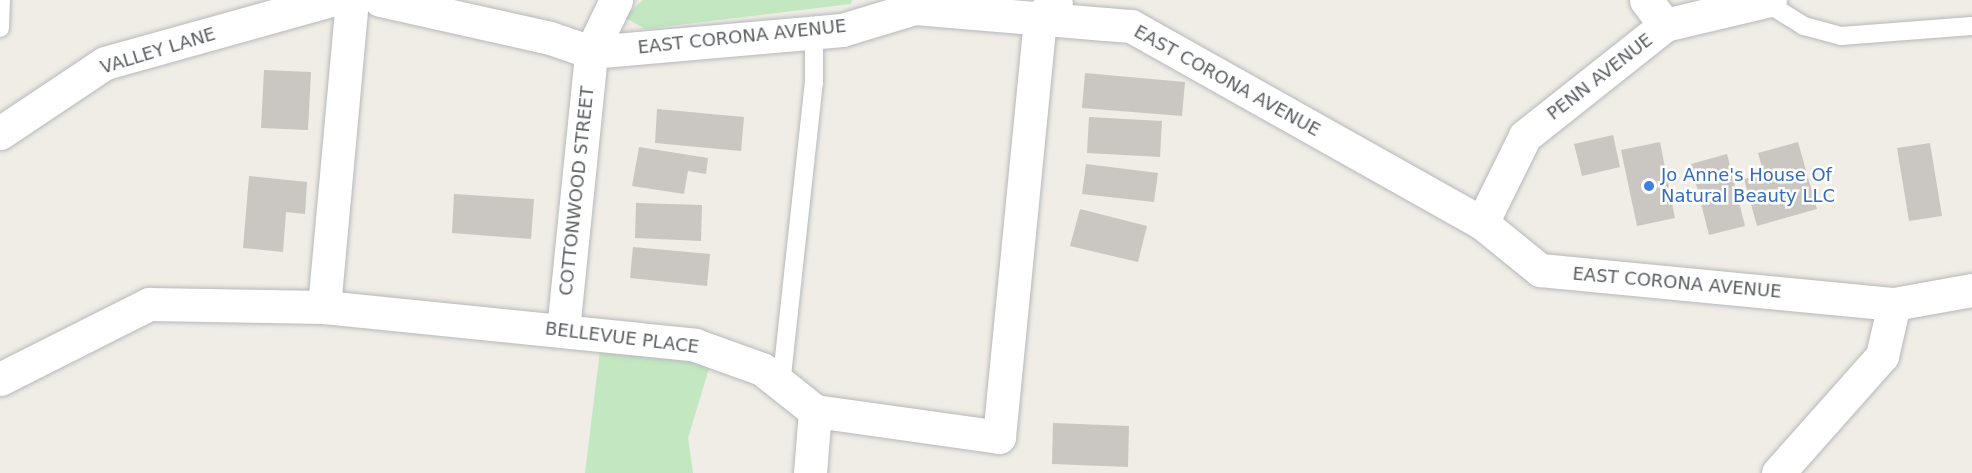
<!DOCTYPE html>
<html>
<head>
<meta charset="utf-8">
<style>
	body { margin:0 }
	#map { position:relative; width:1972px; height:473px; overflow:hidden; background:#efede5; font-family:"DejaVu Sans",sans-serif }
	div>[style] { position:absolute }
	.green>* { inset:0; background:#c3e7c1 }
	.building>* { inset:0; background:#cac7c2 }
	.roads { filter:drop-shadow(0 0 2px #b5b8bc) drop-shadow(0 0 2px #b5b8bc) }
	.lane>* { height:18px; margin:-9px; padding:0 9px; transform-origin:9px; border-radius:9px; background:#fff }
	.street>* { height:33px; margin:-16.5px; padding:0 16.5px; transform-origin:16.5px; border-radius:16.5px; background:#fff }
	.dots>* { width:16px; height:16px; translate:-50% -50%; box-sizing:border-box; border:3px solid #fff; border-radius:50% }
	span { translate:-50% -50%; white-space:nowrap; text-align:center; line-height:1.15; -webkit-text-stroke:5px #fff; paint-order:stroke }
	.street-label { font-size:18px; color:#5d6166 }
	.shop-label { font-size:18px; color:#366cbe }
	.left { translate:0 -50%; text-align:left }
</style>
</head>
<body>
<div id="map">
	<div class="green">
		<div style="clip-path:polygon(643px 0,852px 0,851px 4px,645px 29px,624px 17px)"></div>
		<div style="clip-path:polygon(602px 334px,714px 352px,688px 438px,693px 473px,585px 473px)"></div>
	</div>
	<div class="building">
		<div style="clip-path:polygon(264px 70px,311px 72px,308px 130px,261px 128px)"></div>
		<div style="clip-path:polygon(1085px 73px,1185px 82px,1182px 116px,1082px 108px)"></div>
		<div style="clip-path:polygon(657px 109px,744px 117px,741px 151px,655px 143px)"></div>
		<div style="clip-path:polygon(1089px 117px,1162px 121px,1160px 157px,1087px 153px)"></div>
		<div style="clip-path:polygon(1613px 135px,1620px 167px,1582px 176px,1574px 144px)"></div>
		<div style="clip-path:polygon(1660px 142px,1675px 218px,1637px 226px,1621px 150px)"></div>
		<div style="clip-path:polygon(1798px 142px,1817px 209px,1757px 226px,1744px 179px,1764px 174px,1758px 153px)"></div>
		<div style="clip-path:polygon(1930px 143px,1942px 216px,1909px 221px,1897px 148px)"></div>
		<div style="clip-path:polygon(639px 147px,708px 158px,706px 174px,688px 171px,684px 194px,632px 186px)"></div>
		<div style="clip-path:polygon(1727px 154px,1745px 226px,1709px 235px,1691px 164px)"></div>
		<div style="clip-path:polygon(1086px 164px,1158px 173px,1154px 202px,1082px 194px)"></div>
		<div style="clip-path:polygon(249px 176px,307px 182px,305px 214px,286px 212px,283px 252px,243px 248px)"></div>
		<div style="clip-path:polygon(454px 194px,534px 199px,531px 239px,452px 233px)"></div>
		<div style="clip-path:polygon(636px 203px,702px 205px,701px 241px,635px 238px)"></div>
		<div style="clip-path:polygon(1080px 209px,1147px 226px,1138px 262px,1070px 246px)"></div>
		<div style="clip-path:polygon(633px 247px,710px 254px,707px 286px,630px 278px)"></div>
		<div style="clip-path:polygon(1053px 423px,1129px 426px,1128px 467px,1052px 464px)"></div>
	</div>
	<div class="roads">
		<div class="lane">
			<div style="left:1767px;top:3px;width:44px;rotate:31.9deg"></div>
			<div style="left:1804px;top:26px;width:38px;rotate:15deg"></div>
			<div style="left:1841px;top:36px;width:131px;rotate:-4.4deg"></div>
			<div style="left:0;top:28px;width:28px;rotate:-88deg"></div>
			<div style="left:781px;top:385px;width:304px;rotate:-83.8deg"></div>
			<div style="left:814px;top:83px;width:50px;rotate:-90deg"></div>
		</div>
		<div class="street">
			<div style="left:380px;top:0;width:174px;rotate:12.6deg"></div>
			<div style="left:550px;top:38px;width:43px;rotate:18.9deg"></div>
			<div style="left:591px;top:52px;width:252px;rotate:-5deg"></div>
			<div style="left:842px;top:30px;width:76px;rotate:-16.8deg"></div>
			<div style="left:915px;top:8px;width:217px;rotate:4.8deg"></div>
			<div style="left:1131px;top:26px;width:403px;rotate:29.3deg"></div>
			<div style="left:1482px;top:223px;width:75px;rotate:39deg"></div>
			<div style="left:1540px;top:270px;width:356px;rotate:5.5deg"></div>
			<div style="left:1894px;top:304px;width:79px;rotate:-10.2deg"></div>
			<div style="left:1646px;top:0;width:31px;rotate:53deg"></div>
			<div style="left:0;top:133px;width:126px;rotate:-33.7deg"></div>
			<div style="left:105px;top:63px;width:235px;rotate:-15.6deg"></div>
			<div style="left:1482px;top:223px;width:97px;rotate:-63.7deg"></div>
			<div style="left:1525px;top:136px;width:179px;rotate:-38.4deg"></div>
			<div style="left:1665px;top:25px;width:108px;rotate:-13.4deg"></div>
			<div style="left:324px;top:307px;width:308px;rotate:-84.8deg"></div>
			<div style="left:563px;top:330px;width:279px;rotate:-84.2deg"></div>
			<div style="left:591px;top:52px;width:58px;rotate:-64.3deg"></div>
			<div style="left:0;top:379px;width:167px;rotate:-26.7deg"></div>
			<div style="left:149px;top:304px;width:175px;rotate:1deg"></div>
			<div style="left:324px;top:307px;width:373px;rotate:5.8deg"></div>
			<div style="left:695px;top:345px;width:71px;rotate:19.7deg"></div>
			<div style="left:762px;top:369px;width:68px;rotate:38.4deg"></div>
			<div style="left:815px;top:411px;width:186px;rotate:8deg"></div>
			<div style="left:999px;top:437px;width:423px;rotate:-84.4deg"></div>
			<div style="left:1040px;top:16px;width:20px;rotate:-37deg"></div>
			<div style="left:810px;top:473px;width:62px;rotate:-85.4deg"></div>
			<div style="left:1778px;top:473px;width:157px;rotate:-48.4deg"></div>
			<div style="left:1882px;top:356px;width:53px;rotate:-77deg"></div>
		</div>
	</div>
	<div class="dots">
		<div style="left:1649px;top:186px;background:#3f7fe0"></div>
	</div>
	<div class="street-label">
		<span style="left:742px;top:37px;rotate:-6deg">EAST CORONA AVENUE</span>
		<span style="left:158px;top:51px;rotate:-17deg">VALLEY LANE</span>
		<span style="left:1600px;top:77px;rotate:-38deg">PENN AVENUE</span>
		<span style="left:1227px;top:81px;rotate:29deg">EAST CORONA AVENUE</span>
		<span style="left:577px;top:191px;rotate:-84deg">COTTONWOOD STREET</span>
		<span style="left:1677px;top:283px;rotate:5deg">EAST CORONA AVENUE</span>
		<span style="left:622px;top:338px;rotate:7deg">BELLEVUE PLACE</span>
	</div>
	<div class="shop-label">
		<span class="left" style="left:1661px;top:186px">Jo Anne's House Of<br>Natural Beauty LLC</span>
	</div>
</div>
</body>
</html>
